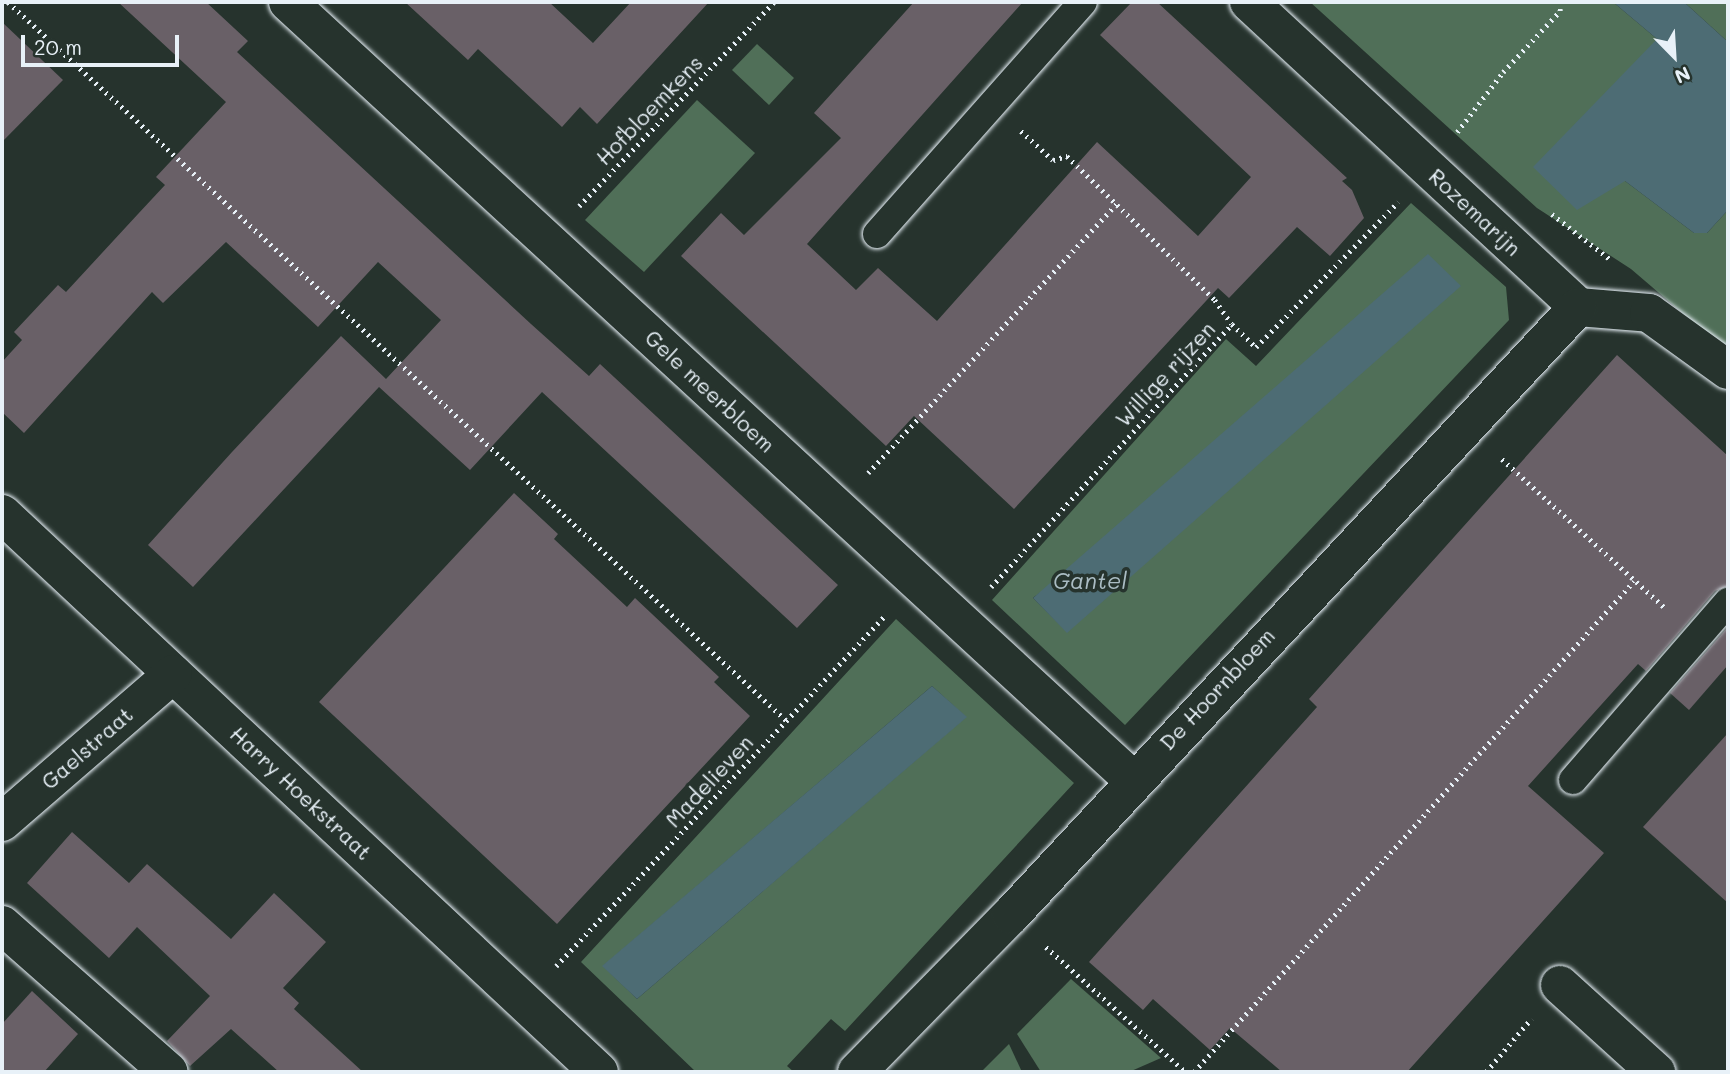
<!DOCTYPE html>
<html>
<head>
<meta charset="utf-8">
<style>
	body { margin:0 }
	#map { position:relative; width:1730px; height:1074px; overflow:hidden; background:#26332d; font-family:Mali,sans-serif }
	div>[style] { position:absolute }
	.green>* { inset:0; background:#506f58 }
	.water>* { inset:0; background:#4d6c74 }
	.building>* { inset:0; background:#696067 }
	.path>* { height:4.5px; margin-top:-2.25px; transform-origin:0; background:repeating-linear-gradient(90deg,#e8f1f8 0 2px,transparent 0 7px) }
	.roads { filter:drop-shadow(0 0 2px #e8f1f8) drop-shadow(0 0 2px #e8f1f8) }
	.service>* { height:28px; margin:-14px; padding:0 14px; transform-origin:14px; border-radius:14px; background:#26332d }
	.pedestrian>* { height:38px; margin:-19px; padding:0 19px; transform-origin:19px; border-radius:19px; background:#26332d }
	.minor>* { height:38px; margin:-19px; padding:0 19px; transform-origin:19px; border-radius:19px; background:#26332d }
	span { translate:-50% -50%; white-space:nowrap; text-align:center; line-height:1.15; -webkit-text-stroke:7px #26332d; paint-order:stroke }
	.street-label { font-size:21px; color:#e8f1f8 }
	.water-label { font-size:23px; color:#aabcc3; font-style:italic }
	.frame { position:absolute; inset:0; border:4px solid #e8f1f8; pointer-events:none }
	.north { position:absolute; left:1639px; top:21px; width:70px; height:70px; -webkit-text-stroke:5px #26332d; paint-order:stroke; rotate:156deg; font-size:19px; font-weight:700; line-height:28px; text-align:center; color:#e8f1f8 }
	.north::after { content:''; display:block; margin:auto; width:24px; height:32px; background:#e8f1f8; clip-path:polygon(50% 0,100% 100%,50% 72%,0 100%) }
	.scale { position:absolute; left:21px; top:35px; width:158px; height:32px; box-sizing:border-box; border:4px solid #e8f1f8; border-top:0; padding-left:9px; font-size:21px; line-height:24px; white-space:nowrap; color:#e8f1f8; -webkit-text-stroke:5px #26332d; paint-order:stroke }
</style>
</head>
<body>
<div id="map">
	<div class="green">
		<div style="clip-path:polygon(1310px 2px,1613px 2px,1657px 39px,1625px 181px,1694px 233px,1707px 233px,1728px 210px,1728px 352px,1631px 269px,1537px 208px)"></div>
		<div style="clip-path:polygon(1684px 2px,1728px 2px,1728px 42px)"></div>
		<div style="clip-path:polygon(757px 44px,794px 78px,769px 105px,732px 70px)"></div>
		<div style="clip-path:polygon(697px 100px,755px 153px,644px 272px,585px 220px)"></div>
		<div style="clip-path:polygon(evenodd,1411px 203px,1506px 287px,1509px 320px,1125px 725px,992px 600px,1226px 339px,1256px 366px,1411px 203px,1461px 285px,1067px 632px,1033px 598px,1034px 597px,1461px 285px)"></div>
		<div style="clip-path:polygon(evenodd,896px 619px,1074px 783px,845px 1031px,831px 1019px,787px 1066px,794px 1072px,696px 1072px,581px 962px,896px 619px,932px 686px,966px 717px,637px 999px,603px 966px,932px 686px)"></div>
		<div style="clip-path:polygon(1071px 979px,1161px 1058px,1129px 1072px,1041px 1072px,1017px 1034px)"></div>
		<div style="clip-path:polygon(1009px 1044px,1022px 1072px,981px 1072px)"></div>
	</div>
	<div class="water">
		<div style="clip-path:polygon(1613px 2px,1684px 2px,1728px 42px,1728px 210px,1707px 233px,1694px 233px,1625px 181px,1577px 210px,1533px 167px,1657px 39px)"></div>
		<div style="clip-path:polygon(1428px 254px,1461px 286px,1067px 633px,1033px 598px)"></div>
		<div style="clip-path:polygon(932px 686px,967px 717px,637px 999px,602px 966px)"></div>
	</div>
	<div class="building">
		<div style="clip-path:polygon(118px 2px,206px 2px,248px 41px,237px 52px,531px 324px,589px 376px,600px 364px,838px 585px,797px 628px,542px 392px,470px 470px,379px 387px,193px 587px,148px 545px,232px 452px,341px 336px,386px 379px,441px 320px,378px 262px,318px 327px,226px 242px,163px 303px,152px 292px,24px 433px,2px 412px,2px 362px,22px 340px,14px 332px,58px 285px,66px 292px,138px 214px,165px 185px,156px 177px,226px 102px)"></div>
		<div style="clip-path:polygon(405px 2px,549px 2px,593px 43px,631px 2px,709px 2px,597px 124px,580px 107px,562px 127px,478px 49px,468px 60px)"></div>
		<div style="clip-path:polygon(914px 2px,1023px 2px,807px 244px,856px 290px,878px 268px,937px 321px,1097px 142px,1198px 236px,1251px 177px,1100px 35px,1132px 2px,1157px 2px,1347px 178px,1342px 181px,1352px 190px,1364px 218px,1330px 256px,1297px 227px,1229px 298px,1218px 288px,1014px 509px,914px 416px,886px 446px,681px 256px,721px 213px,744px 235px,841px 138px,814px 113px)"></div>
		<div style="clip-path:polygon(2px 22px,63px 80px,2px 142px)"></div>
		<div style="clip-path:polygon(1617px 355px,1728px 456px,1728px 586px,1715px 591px,1646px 671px,1638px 664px,1528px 786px,1604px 853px,1407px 1072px,1282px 1072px,1230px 1028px,1210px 1050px,1153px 999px,1143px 1010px,1089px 962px,1317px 707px,1309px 699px)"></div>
		<div style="clip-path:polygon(514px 493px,558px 534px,554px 539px,627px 607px,635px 598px,719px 677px,714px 682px,750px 716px,557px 924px,319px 702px)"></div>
		<div style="clip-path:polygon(1728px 627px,1728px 665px,1689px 710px,1670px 693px)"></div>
		<div style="clip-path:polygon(1728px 733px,1728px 903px,1643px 827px)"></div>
		<div style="clip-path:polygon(72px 832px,129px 883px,147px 864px,231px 939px,274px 893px,326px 942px,283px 988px,299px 1003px,294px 1009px,363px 1072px,279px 1072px,231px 1029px,190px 1066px,167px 1041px,210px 996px,137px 927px,109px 958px,27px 883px)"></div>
		<div style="clip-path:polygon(32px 991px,78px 1034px,44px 1072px,2px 1072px,2px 1024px)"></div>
	</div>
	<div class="path">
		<div style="left:8px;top:2px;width:1060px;rotate:42.71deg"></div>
		<div style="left:1021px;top:131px;width:43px;rotate:42.2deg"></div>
		<div style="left:1053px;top:160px;width:15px;rotate:-16deg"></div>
		<div style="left:1067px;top:156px;width:206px;rotate:44.2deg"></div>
		<div style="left:1215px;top:300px;width:29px;rotate:55deg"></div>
		<div style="left:1457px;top:132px;width:76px;rotate:-52.5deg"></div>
		<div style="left:1503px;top:72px;width:83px;rotate:-46.9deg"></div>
		<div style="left:1560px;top:11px;width:9px;rotate:-96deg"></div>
		<div style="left:579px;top:206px;width:282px;rotate:-46.3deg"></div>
		<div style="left:1552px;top:214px;width:75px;rotate:37.9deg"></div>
		<div style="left:1502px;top:459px;width:222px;rotate:42.4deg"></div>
		<div style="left:868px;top:473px;width:366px;rotate:-47.3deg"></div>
		<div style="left:991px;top:587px;width:357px;rotate:-47.5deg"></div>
		<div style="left:1232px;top:324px;width:33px;rotate:44deg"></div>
		<div style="left:1256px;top:347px;width:203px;rotate:-45.6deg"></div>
		<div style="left:1046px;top:947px;width:188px;rotate:41.8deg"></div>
		<div style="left:556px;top:966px;width:480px;rotate:-46.8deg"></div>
		<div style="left:1194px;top:1072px;width:659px;rotate:-48.14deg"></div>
		<div style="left:1486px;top:1072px;width:70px;rotate:-49.7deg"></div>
	</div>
	<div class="roads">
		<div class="service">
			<div style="left:877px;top:234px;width:310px;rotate:-48.4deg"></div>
			<div style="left:1573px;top:780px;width:236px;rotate:-49deg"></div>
		</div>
		<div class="pedestrian">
			<div style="left:1560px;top:985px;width:130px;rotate:42.2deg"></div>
		</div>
		<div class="minor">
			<div style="left:288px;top:2px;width:1149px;rotate:42.64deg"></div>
			<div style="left:1249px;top:2px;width:449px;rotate:42.8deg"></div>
			<div style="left:1578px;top:307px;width:71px;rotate:4.8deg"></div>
			<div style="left:1649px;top:313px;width:97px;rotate:35.8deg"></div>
			<div style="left:2px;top:514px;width:817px;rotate:43.07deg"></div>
			<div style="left:2px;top:822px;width:226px;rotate:-40.9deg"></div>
			<div style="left:2px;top:925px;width:222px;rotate:41.4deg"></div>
			<div style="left:857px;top:1072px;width:220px;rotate:-45.6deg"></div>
			<div style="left:1011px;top:915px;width:831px;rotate:-47deg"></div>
		</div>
	</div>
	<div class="street-label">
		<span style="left:649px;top:110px;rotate:-46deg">Hofbloemkens</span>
		<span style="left:1475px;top:212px;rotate:43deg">Rozemarijn</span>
		<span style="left:1165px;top:374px;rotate:-47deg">Willige rijzen</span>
		<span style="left:710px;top:391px;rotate:43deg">Gele meerbloem</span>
		<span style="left:1217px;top:689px;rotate:-47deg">De Hoornbloem</span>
		<span style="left:87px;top:748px;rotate:-41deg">Gaelstraat</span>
		<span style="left:709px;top:781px;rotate:-47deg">Madelieven</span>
		<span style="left:301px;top:793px;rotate:43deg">Harry Hoekstraat</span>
	</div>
	<div class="water-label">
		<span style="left:1090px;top:580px">Gantel</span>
	</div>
	<div class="frame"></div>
	<div class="north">N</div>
	<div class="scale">20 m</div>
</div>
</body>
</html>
